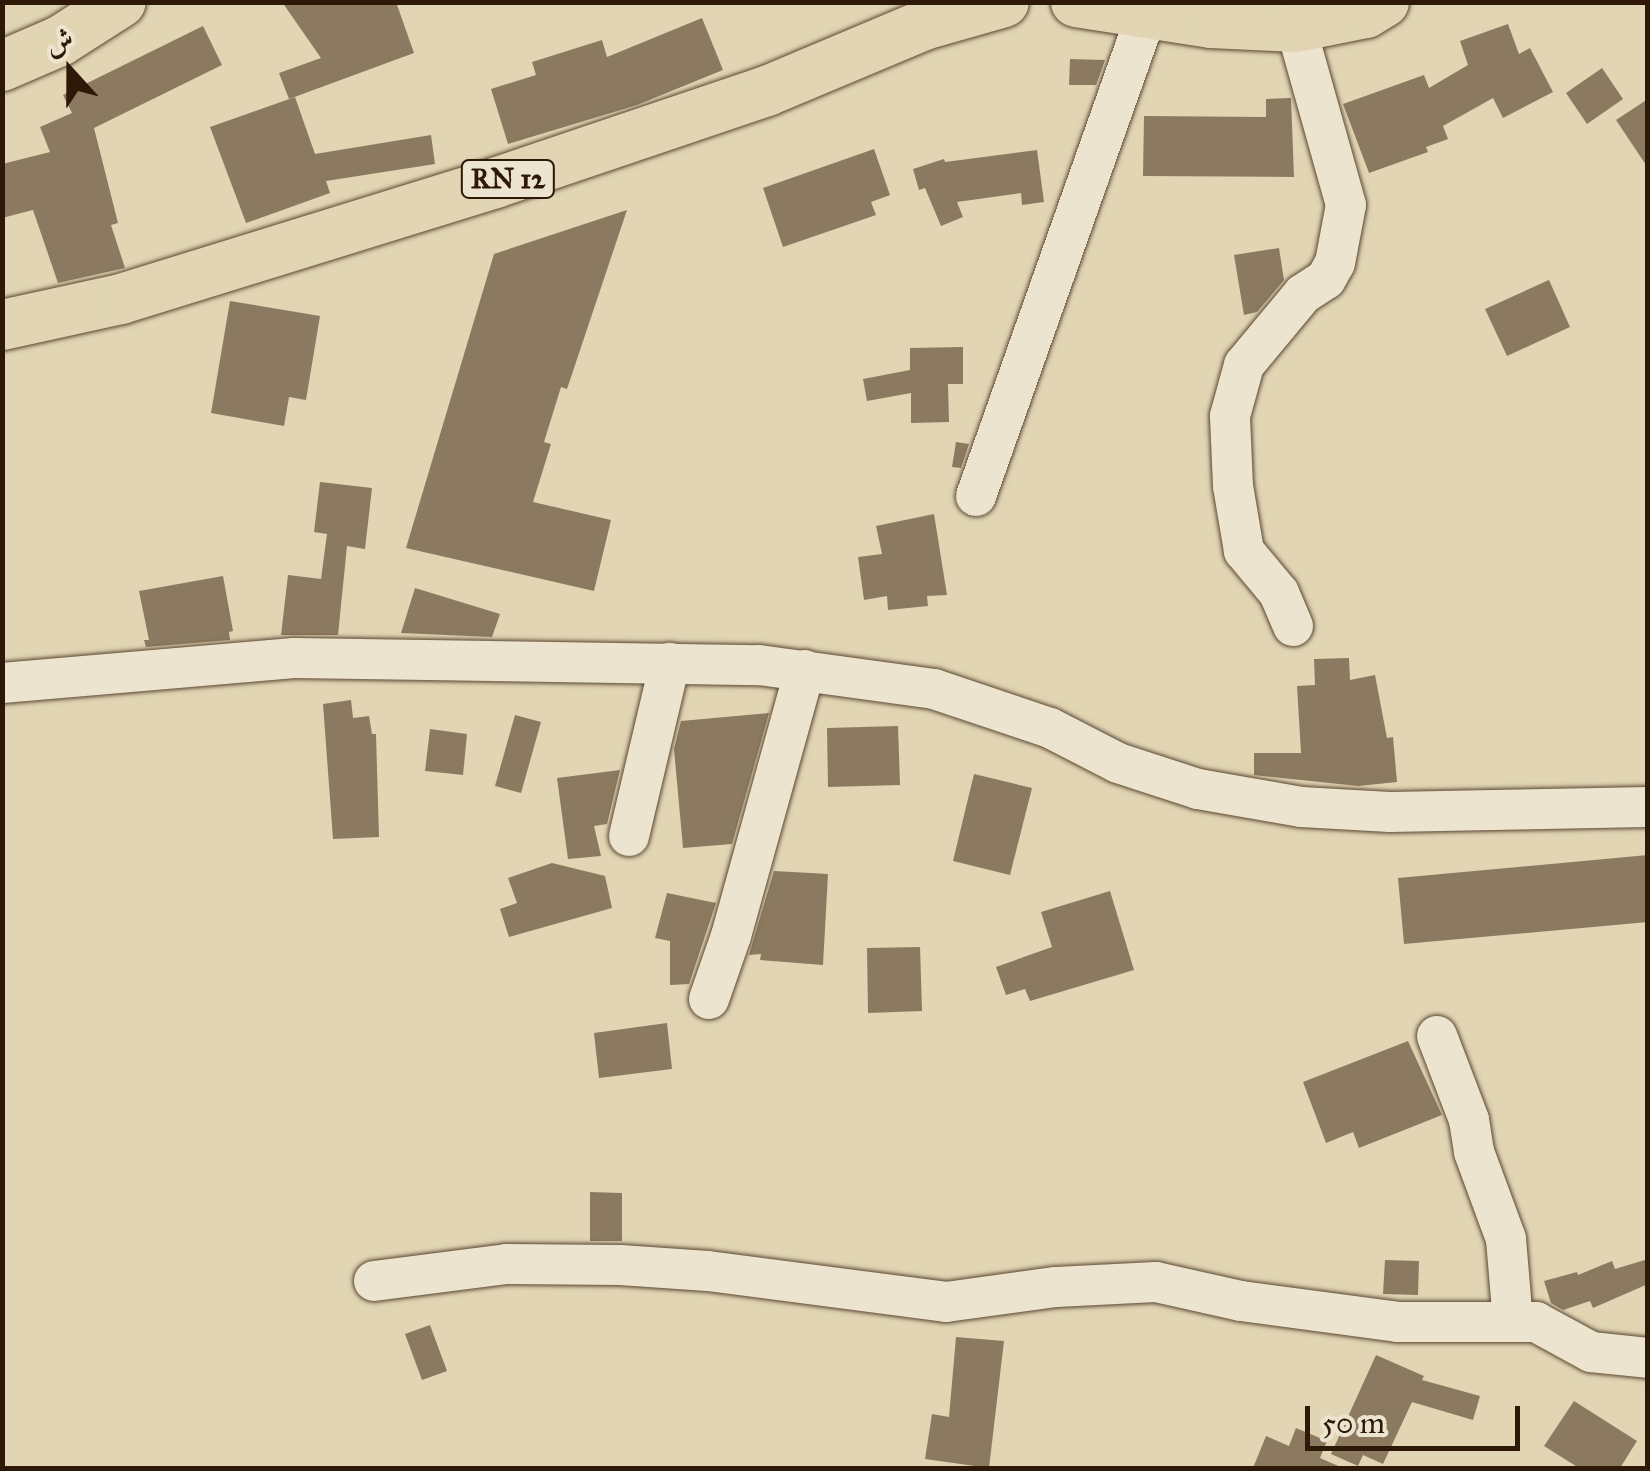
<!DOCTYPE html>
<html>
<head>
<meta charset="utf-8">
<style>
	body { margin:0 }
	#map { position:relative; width:1650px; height:1471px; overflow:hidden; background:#e1d5b3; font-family:"IM FELL Great Primer",Amiri,serif }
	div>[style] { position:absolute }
	.building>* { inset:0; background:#8b7a60 }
	.roads { filter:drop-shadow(0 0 2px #5b4732) drop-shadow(0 0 2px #5b4732) }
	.minor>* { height:40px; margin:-20px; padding:0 20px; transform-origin:20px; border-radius:20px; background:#ece4ce }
	.major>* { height:50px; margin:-25px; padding:0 25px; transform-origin:25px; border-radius:25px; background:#e1d5b3 }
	span { translate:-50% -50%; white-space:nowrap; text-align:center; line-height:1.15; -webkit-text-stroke:10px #ece4ce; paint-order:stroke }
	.shield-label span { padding:2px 8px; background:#ece4ce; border:2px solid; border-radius:8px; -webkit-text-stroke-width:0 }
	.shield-label { font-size:28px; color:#2e1807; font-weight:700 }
	.frame { position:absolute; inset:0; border:5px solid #2e1807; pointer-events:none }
	.north { position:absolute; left:20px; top:20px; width:100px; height:100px; -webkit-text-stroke:8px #ece4ce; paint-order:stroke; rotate:339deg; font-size:28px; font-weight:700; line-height:40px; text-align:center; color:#2e1807 }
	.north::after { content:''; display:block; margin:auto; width:35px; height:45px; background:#2e1807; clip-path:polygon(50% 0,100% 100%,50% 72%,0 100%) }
	.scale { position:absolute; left:1305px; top:1406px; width:215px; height:45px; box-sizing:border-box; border:5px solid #2e1807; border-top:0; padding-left:12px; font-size:30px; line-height:35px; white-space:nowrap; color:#2e1807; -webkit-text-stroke:8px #ece4ce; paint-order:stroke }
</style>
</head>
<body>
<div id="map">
	<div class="building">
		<div style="clip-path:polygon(282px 2px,396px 2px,414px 53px,289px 99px,279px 73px,321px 58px)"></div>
		<div style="clip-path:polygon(702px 18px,723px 70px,637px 105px,508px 144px,491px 89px,536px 75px,532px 62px,602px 40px,607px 57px)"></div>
		<div style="clip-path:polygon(1508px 24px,1519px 54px,1530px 48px,1553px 92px,1503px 118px,1493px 98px,1443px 126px,1448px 139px,1426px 147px,1428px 152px,1369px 173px,1343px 104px,1424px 75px,1429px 88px,1468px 65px,1460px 41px)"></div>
		<div style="clip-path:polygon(203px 26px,222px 65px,94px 128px,118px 223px,111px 225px,125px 268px,58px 283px,33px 210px,2px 218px,2px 164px,50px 152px,40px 127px,72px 113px,63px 95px)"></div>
		<div style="clip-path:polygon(1070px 59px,1105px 60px,1096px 85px,1069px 85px)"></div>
		<div style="clip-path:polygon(1602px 68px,1623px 99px,1587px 124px,1566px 93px)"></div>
		<div style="clip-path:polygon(295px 97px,315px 154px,431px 135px,435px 164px,326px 181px,330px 193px,246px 223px,210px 127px)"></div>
		<div style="clip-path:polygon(1291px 98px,1294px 177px,1143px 176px,1144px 116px,1266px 117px,1266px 99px)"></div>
		<div style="clip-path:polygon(1648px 99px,1648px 168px,1616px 120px)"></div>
		<div style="clip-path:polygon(874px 149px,890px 195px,871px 202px,876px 215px,783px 247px,763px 188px)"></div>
		<div style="clip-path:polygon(1037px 150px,1044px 202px,1022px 205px,1021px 193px,957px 202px,963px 217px,941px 226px,925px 188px,919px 190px,913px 169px,944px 159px,945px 162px)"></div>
		<div style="clip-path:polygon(627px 210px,567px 389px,561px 387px,544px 442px,551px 444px,533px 502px,611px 520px,594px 591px,406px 548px,494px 254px)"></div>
		<div style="clip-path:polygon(1279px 248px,1284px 280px,1257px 312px,1244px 315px,1234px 255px)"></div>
		<div style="clip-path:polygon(1549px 280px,1570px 327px,1507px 356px,1485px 309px)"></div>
		<div style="clip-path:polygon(230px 301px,320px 316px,306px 400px,289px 397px,284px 426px,211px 413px)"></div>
		<div style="clip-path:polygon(963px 347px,963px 384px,948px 384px,949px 422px,911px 423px,911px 393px,867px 401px,863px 379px,910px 370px,910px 348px)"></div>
		<div style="clip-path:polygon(956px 442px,969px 444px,961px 468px,952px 467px)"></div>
		<div style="clip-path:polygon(320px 482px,372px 488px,365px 549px,347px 546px,338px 635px,281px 635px,288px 575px,321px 579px,327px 534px,314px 532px)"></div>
		<div style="clip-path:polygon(934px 514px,947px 595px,927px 596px,928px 606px,888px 610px,887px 596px,864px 600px,858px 557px,882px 554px,876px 526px)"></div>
		<div style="clip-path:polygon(223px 576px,233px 631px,229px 632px,230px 640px,146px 647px,144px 640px,149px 640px,139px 591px)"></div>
		<div style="clip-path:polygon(415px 588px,500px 614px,492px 637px,401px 633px)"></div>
		<div style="clip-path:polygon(1349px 658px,1350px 680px,1375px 675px,1387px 738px,1393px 737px,1397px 782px,1358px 786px,1254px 775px,1254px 753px,1301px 753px,1297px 686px,1315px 685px,1314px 659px)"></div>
		<div style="clip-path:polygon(351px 700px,353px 718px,369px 716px,372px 734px,376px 734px,379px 837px,333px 839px,323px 704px)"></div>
		<div style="clip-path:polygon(769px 713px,732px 844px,683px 848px,674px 749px,681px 721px)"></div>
		<div style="clip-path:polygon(515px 715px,541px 722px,521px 793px,495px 786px)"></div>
		<div style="clip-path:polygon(898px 726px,900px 785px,828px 787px,827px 728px)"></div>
		<div style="clip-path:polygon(430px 729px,467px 734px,463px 775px,425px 771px)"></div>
		<div style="clip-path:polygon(620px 770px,607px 824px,594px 826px,601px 856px,568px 859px,557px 778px)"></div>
		<div style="clip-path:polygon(974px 774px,1032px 788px,1010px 875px,953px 861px)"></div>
		<div style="clip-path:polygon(1648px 855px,1648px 922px,1404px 944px,1398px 878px)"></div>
		<div style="clip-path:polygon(552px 863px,605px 876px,612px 908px,509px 937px,500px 909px,517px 903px,508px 878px)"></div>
		<div style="clip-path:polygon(774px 871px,828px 874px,823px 965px,760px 960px,761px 954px,749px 955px)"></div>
		<div style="clip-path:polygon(1110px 891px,1134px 970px,1030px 1001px,1025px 989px,1006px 995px,996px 967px,1052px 947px,1041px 912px)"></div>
		<div style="clip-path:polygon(667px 893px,716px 903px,689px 984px,670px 985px,670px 941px,655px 938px)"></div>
		<div style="clip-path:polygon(920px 947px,922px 1011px,868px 1013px,867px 948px)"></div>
		<div style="clip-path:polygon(667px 1023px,672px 1069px,599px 1078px,594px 1033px)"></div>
		<div style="clip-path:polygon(1408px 1041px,1442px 1115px,1359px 1148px,1353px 1132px,1326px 1143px,1303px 1082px)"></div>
		<div style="clip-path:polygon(590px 1192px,622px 1193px,622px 1241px,590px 1241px)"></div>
		<div style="clip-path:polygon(1648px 1259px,1648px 1284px,1593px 1308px,1590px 1301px,1563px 1310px,1551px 1303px,1544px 1281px,1577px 1272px,1578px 1275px,1612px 1261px,1615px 1269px)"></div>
		<div style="clip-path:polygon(1385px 1260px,1419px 1261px,1418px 1295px,1383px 1294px)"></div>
		<div style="clip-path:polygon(430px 1325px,447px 1371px,422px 1380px,405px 1334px)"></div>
		<div style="clip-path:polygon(956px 1337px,1004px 1341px,989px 1468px,925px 1459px,932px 1414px,949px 1417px)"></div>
		<div style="clip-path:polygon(1376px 1355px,1424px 1376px,1422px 1380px,1480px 1396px,1473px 1420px,1412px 1402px,1383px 1464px,1363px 1455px,1358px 1466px,1331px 1454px)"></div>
		<div style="clip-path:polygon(1574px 1401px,1637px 1441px,1620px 1468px,1579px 1468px,1544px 1446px)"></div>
		<div style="clip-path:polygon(1296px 1428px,1327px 1441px,1320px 1458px,1343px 1468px,1253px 1468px,1266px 1436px,1289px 1446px)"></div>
	</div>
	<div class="roads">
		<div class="minor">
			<div style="left:976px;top:496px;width:512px;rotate:-70.5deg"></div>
			<div style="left:1293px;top:626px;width:36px;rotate:-113deg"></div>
			<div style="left:1279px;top:593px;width:55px;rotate:-129.8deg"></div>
			<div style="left:1244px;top:551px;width:66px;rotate:-99.6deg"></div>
			<div style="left:1233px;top:486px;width:70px;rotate:-92.5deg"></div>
			<div style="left:1230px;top:416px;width:53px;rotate:-74.6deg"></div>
			<div style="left:1244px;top:365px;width:92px;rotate:-50.3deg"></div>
			<div style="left:1303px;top:294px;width:27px;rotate:-33deg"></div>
			<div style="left:1326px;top:279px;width:18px;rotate:-61deg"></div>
			<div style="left:1335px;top:263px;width:59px;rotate:-79.3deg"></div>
			<div style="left:1346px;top:205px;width:185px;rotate:-105.7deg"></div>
			<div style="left:2px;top:683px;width:293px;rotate:-4.9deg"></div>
			<div style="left:294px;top:658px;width:465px;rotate:0.9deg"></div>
			<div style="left:759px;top:665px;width:177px;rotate:7.8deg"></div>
			<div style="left:934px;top:689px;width:122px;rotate:18.6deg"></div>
			<div style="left:1050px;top:728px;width:76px;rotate:27.2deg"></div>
			<div style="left:1118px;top:763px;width:84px;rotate:18deg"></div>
			<div style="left:1198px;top:789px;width:105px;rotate:9.9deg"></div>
			<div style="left:1301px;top:807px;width:89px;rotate:3.2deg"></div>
			<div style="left:1390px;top:812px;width:258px;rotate:-1.1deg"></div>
			<div style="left:629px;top:836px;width:178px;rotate:-76.7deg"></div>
			<div style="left:709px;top:999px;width:67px;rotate:-70.8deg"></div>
			<div style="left:731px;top:936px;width:276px;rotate:-74.5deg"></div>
			<div style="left:1437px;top:1036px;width:90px;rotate:69.1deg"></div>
			<div style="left:1469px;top:1120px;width:32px;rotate:81deg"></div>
			<div style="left:1474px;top:1152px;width:93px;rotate:69.8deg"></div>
			<div style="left:1506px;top:1239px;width:83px;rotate:85.2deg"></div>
			<div style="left:374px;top:1281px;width:134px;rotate:-7.3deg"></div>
			<div style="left:507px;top:1264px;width:113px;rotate:0.5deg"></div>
			<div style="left:620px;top:1265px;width:88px;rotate:3.9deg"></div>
			<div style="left:708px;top:1271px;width:240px;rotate:7.4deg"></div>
			<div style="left:946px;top:1302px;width:111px;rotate:-7.8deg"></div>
			<div style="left:1056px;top:1287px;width:100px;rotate:-2.9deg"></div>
			<div style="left:1156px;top:1282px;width:87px;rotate:12.6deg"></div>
			<div style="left:1241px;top:1301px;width:158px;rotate:7.6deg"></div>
			<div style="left:1398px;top:1322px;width:138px"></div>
			<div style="left:1536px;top:1322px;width:63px;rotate:28.6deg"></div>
			<div style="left:1591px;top:1352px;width:57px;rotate:6deg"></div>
		</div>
		<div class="major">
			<div style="left:1076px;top:2px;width:137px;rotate:8.8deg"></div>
			<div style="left:1211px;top:23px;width:85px;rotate:2.7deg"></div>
			<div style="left:1296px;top:27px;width:71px;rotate:-11.3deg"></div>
			<div style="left:1366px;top:13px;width:21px;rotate:-31deg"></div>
			<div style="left:2px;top:66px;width:63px;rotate:-23.3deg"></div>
			<div style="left:60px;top:41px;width:72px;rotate:-32.6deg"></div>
			<div style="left:2px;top:325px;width:122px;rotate:-12.3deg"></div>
			<div style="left:121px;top:299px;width:392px;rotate:-17.2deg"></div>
			<div style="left:495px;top:183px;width:287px;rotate:-18.7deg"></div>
			<div style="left:767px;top:91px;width:170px;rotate:-22.8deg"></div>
			<div style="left:924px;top:25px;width:83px;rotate:-16deg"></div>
		</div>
	</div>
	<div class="shield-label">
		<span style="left:508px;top:179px">RN 12</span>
	</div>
	<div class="frame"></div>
	<div class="north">ش</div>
	<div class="scale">50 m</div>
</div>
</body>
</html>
